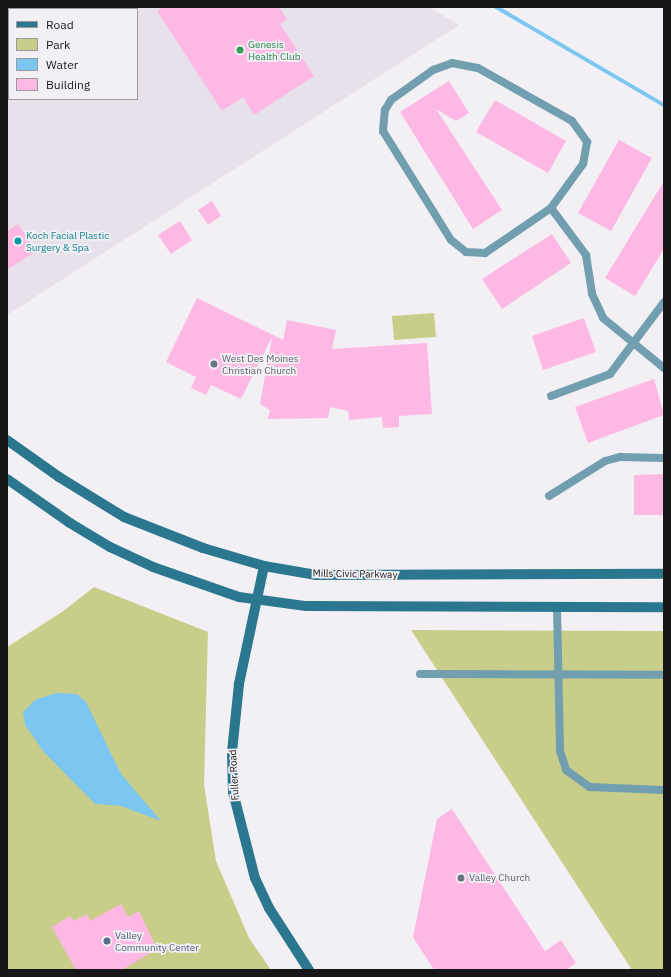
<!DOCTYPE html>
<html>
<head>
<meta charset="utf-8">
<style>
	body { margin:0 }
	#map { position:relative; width:671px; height:977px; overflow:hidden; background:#f2f0f5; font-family:"IBM Plex Sans",sans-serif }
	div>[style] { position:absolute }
	.built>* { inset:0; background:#e7e1ec }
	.green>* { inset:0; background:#c8ce8a }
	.water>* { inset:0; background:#7bc7f2 }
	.stream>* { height:4px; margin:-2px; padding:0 2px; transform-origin:2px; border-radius:2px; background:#7bc7f2 }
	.building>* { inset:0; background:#feb8e4 }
	.lane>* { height:8px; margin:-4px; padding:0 4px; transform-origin:4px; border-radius:4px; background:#729fb0 }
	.secondary>* { height:10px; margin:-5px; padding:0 5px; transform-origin:5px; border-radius:5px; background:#2b7790 }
	.dots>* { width:11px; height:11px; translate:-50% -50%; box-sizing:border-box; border:2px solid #f2f0f5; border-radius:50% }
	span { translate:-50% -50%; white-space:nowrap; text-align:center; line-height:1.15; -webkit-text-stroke:3.5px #f2f0f5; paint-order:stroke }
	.leisure-label { font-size:10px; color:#27864d }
	.left { translate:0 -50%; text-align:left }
	.culture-label { font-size:10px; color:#0d838f }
	.worship-label { font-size:10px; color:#5b616d }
	.street-label { font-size:10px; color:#171618 }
	.service-label { font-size:10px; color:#4e5e75 }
	.frame { position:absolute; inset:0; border:8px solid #171618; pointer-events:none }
	.legend { position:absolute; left:8px; top:8px; width:130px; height:92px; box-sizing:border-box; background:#f2f0f5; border:1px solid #9a999d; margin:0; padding:5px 7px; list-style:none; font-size:12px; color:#171618 }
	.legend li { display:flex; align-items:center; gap:8px; height:20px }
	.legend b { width:20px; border:1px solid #9a999d }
</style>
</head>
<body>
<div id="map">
	<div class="built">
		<div style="clip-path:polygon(evenodd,7px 7px,429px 7px,459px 25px,7px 315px,7px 7px,9px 9px,137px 9px,137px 99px,9px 99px,9px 9px)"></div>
	</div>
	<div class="green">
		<div style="clip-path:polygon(434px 313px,436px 337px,394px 340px,392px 316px)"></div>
		<div style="clip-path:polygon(94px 587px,208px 632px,204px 785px,216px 861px,249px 938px,271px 970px,7px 970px,7px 647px,62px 612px)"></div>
		<div style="clip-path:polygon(411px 630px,664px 631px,664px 970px,632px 970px)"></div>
	</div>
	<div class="water">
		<div style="clip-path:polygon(56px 693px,77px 694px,86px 702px,121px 774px,161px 821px,121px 806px,95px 804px,43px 751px,25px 725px,23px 712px,35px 700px)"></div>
	</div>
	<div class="stream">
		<div style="left:496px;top:7px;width:194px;rotate:30.3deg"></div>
	</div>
	<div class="building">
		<div style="clip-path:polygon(163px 7px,279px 7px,287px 19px,280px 24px,314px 76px,254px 115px,243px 97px,222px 111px,157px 11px)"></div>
		<div style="clip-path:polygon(449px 81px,469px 113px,456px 121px,436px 109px,502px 210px,473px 229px,400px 112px)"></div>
		<div style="clip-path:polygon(495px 100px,566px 141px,548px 173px,476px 132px)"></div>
		<div style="clip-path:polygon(619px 140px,652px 158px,611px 231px,578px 213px)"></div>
		<div style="clip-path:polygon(664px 181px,664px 249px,635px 296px,605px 278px)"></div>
		<div style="clip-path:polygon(212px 201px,221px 216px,208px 225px,198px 210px)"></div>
		<div style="clip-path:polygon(180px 221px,192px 240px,171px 254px,158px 235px)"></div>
		<div style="clip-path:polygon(18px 224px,36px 251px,7px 270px,7px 231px)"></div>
		<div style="clip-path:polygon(552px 234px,571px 263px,502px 309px,482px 279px)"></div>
		<div style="clip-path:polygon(197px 298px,283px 340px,287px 320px,336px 330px,332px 349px,427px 343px,432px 414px,399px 416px,399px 427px,383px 428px,382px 417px,349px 420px,348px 411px,330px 407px,328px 418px,268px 419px,270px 410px,260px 404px,272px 337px,241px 399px,211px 385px,206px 395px,191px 388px,196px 377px,166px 362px)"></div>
		<div style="clip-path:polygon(584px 318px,596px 352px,543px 370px,532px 336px)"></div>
		<div style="clip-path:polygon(654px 379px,664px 415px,588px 443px,575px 407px)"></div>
		<div style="clip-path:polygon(664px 474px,664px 515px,634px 515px,634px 475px)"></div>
		<div style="clip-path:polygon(452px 809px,545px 951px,561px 940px,576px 963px,566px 970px,434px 970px,413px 937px,437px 819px)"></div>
		<div style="clip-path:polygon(121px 904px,128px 917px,139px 911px,157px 949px,122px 970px,76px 970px,52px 927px,70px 916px,74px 921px,87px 914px,90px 921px)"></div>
	</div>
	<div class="lane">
		<div style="left:452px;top:63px;width:26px;rotate:11deg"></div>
		<div style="left:478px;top:68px;width:108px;rotate:29.4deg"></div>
		<div style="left:572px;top:121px;width:26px;rotate:54deg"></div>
		<div style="left:587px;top:142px;width:22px;rotate:100deg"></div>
		<div style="left:583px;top:164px;width:54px;rotate:126deg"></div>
		<div style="left:551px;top:208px;width:80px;rotate:145.7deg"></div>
		<div style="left:485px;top:253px;width:19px;rotate:-177deg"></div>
		<div style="left:466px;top:252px;width:19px;rotate:-141deg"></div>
		<div style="left:451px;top:240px;width:128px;rotate:-122deg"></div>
		<div style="left:383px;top:131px;width:21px;rotate:-85deg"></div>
		<div style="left:385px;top:110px;width:12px;rotate:-59deg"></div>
		<div style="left:391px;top:100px;width:52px;rotate:-35.5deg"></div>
		<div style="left:433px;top:70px;width:20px;rotate:-20deg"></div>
		<div style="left:551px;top:208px;width:59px;rotate:53.3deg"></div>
		<div style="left:586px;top:255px;width:39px;rotate:81deg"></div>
		<div style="left:592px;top:294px;width:26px;rotate:65deg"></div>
		<div style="left:603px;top:318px;width:79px;rotate:39.3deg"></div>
		<div style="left:551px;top:396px;width:63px;rotate:-20.4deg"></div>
		<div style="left:610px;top:374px;width:90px;rotate:-53.1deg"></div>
		<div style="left:549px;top:496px;width:66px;rotate:-32deg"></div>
		<div style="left:605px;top:461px;width:16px;rotate:-15deg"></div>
		<div style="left:620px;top:457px;width:44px;rotate:1.3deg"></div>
		<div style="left:557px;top:607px;width:144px;rotate:88.8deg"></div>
		<div style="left:560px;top:751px;width:20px;rotate:72deg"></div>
		<div style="left:566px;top:770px;width:29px;rotate:36deg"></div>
		<div style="left:589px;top:787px;width:75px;rotate:2.3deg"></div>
		<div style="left:420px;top:674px;width:244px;rotate:0.2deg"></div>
	</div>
	<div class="secondary">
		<div style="left:7px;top:440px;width:64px;rotate:35.4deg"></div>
		<div style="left:59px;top:477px;width:76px;rotate:31.6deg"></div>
		<div style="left:124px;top:517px;width:85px;rotate:21.4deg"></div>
		<div style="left:203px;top:548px;width:64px;rotate:16.4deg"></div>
		<div style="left:264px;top:566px;width:53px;rotate:9.8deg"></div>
		<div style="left:316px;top:575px;width:348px;rotate:-0.2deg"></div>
		<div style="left:7px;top:479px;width:77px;rotate:34.9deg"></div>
		<div style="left:70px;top:523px;width:47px;rotate:31deg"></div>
		<div style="left:110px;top:547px;width:47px;rotate:24.9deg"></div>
		<div style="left:153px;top:567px;width:91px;rotate:19.2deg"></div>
		<div style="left:239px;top:597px;width:68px;rotate:7.7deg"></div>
		<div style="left:306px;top:606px;width:358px;rotate:0.2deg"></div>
		<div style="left:264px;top:566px;width:121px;rotate:102deg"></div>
		<div style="left:239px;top:684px;width:68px;rotate:95.9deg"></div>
		<div style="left:232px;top:752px;width:40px;rotate:88.6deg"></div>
		<div style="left:233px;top:792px;width:89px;rotate:75.7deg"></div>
		<div style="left:255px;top:878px;width:33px;rotate:65deg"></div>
		<div style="left:269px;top:908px;width:74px;rotate:57.2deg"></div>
	</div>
	<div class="dots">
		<div style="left:240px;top:50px;background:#2e9e5b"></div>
		<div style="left:18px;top:241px;background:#0f9aa8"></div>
		<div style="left:214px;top:364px;background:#6b7280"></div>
		<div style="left:461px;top:878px;background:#6b7280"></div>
		<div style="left:107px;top:941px;background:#5c6f8a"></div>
	</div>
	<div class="leisure-label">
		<span class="left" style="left:248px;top:50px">Genesis<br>Health Club</span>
	</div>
	<div class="culture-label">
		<span class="left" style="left:26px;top:241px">Koch Facial Plastic<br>Surgery &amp; Spa</span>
	</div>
	<div class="worship-label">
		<span class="left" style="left:222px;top:364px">West Des Moines<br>Christian Church</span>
		<span class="left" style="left:469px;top:878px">Valley Church</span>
	</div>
	<div class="street-label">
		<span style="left:355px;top:574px;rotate:1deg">Mills Civic Parkway</span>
		<span style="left:234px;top:775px;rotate:-93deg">Fuller Road</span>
	</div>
	<div class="service-label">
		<span class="left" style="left:115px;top:941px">Valley<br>Community Center</span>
	</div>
	<div class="frame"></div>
	<ul class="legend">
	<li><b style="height:5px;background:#2b7790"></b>Road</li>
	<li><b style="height:11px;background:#c8ce8a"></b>Park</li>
	<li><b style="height:11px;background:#7bc7f2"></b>Water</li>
	<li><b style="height:11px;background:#feb8e4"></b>Building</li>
	</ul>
</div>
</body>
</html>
